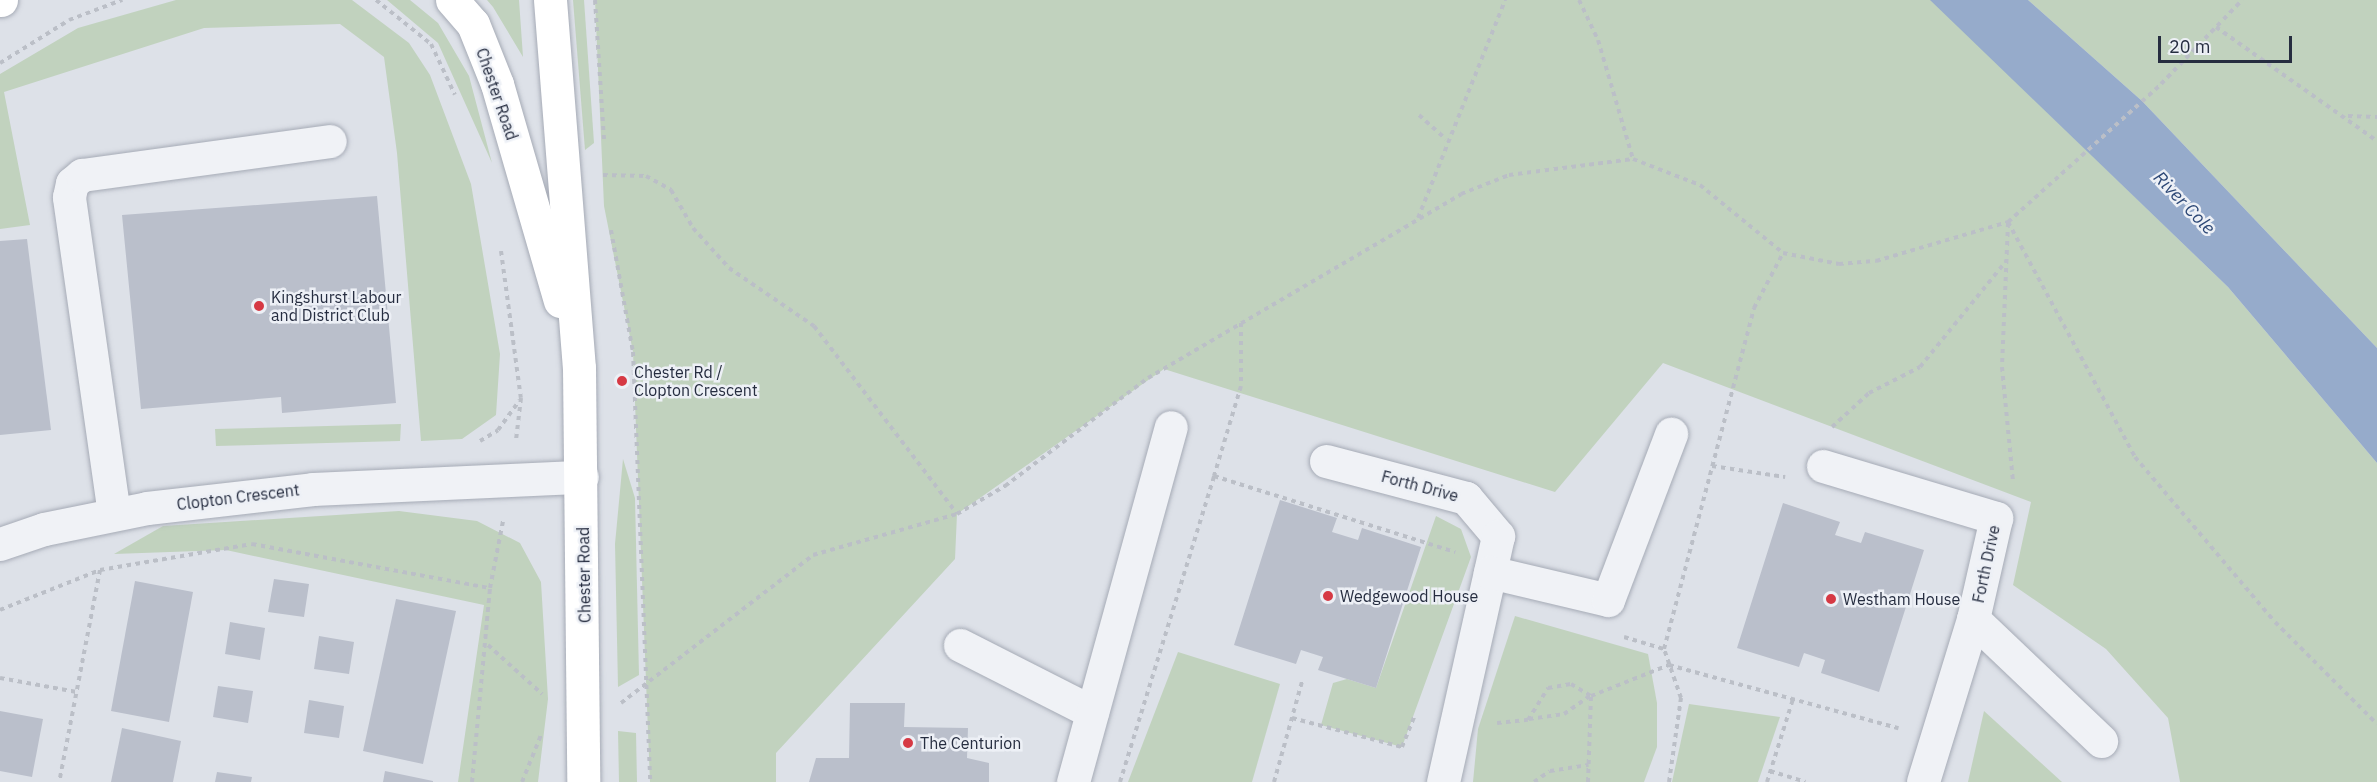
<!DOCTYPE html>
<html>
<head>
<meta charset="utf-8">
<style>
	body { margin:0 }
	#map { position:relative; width:2377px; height:782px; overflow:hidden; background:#dde1e8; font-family:"IBM Plex Sans",sans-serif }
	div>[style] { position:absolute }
	.green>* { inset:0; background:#c1d2be }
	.water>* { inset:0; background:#96abcb }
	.building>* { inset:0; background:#babfcb }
	.path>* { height:4px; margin-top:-2px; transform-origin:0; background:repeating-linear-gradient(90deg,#bbbfc7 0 4.5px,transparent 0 9px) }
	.roads { filter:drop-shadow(0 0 2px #a6abb6) drop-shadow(0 0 2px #a6abb6) }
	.minor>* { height:33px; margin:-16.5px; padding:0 16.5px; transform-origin:16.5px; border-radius:16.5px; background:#f0f2f6 }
	.major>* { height:33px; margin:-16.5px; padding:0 16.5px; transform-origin:16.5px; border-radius:16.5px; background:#fff }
	.highway>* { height:33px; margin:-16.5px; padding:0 16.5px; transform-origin:16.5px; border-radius:16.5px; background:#fff }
	.dots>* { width:16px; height:16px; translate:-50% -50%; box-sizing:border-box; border:3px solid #edf0f6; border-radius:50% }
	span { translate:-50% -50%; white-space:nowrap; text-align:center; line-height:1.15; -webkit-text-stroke:5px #edf0f6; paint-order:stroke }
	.street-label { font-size:16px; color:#262d40 }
	.poi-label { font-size:16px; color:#262d40 }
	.left { translate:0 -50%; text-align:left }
	.water-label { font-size:18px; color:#2d4876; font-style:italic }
	.scale { position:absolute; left:2158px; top:36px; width:134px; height:27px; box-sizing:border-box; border:3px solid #262d40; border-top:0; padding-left:8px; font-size:18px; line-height:21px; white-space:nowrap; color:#262d40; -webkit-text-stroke:4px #edf0f6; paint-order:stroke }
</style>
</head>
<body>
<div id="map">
	<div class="green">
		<div style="clip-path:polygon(176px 0,352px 0,409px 43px,430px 75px,471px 184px,500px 354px,496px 415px,462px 439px,421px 441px,397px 153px,384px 57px,340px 24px,204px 28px,4px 92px,30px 225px,0 229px,0 74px,78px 28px)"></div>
		<div style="clip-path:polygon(387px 0,410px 0,438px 23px,469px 76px,492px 163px,438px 43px)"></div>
		<div style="clip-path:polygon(487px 0,519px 0,523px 57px,493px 7px)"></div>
		<div style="clip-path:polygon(573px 0,584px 0,594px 143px,585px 150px)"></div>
		<div style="clip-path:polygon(595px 0,1931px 0,2228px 287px,2377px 463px,2377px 782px,2180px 782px,2168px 718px,2106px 649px,2013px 585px,2031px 502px,1663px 363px,1555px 492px,1164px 369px,957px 514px,955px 559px,776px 753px,776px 782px,650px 782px,633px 352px,604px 206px)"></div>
		<div style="clip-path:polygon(2028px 0,2377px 0,2377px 348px,2142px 101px)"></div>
		<div style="clip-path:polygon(401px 424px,400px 441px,216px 446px,215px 429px)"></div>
		<div style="clip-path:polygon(623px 459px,635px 498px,639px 675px,618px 687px,615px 544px)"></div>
		<div style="clip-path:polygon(399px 511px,477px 521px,520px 543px,541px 582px,548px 699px,538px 782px,458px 782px,484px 605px,226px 550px,114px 554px,163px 526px)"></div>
		<div style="clip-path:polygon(1436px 516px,1461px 529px,1471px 557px,1402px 747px,1321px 725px,1333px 683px,1347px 679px,1376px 688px)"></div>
		<div style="clip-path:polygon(1515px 616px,1648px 654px,1657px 703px,1657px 747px,1644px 782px,1473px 782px,1478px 729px)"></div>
		<div style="clip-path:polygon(1178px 652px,1280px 684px,1252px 782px,1128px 782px)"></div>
		<div style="clip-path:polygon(1689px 704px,1780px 717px,1758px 782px,1672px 782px)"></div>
		<div style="clip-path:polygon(1984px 711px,2062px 782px,1968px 782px)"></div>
		<div style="clip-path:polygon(618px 731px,636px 733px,637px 782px,619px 782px)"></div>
	</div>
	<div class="water">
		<div style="clip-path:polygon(1930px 0,2028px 0,2142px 101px,2377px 348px,2377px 463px,2228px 287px)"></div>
	</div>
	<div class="building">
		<div style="clip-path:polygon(377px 196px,396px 403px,282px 413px,281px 397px,141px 409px,122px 215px)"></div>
		<div style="clip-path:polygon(27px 239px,51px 430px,0 435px,0 241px)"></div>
		<div style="clip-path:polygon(1280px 500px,1337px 518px,1332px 532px,1358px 540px,1362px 528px,1421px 547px,1376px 688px,1318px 670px,1323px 657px,1301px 650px,1296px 664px,1234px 645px)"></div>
		<div style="clip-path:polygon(1783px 503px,1840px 522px,1835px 535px,1861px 543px,1865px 532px,1924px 550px,1879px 692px,1821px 673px,1825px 660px,1804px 653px,1799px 667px,1737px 648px)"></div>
		<div style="clip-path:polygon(274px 579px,309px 584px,304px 617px,268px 612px)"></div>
		<div style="clip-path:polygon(135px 581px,193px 592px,169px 722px,111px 711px)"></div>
		<div style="clip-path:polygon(396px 599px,456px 611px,423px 764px,363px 751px)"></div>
		<div style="clip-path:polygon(230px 622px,265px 628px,260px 660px,225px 654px)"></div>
		<div style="clip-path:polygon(319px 636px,354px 642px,349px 674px,314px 669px)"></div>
		<div style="clip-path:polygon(218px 686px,253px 691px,248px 723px,213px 717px)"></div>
		<div style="clip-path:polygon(309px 700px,344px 706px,339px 738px,304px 733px)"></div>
		<div style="clip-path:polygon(850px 703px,905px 703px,904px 727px,968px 728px,967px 758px,989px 763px,989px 782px,809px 782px,816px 758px,849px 758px)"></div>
		<div style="clip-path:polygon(0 711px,43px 719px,32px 777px,0 771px)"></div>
		<div style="clip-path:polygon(122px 728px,181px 741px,173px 782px,111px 782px)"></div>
		<div style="clip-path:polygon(385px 771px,433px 781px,433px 782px,383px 782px)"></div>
		<div style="clip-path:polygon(217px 772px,252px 777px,251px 782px,215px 782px)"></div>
	</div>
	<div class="path">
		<div style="left:376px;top:0;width:70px;rotate:38.7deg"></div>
		<div style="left:431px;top:44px;width:56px;rotate:64.8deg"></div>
		<div style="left:595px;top:0;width:140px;rotate:86.3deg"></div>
		<div style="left:1579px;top:0;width:44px;rotate:64.6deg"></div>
		<div style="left:1598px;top:40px;width:124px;rotate:73.6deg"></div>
		<div style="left:2216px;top:27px;width:197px;rotate:35.3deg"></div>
		<div style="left:0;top:63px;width:81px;rotate:-31.9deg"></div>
		<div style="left:69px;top:20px;width:57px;rotate:-20.7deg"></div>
		<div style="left:1419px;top:115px;width:36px;rotate:42deg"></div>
		<div style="left:2348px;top:116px;width:29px;rotate:2deg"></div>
		<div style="left:603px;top:175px;width:43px;rotate:1.3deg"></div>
		<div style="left:646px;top:176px;width:29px;rotate:29deg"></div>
		<div style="left:671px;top:190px;width:44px;rotate:59.9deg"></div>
		<div style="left:693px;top:228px;width:54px;rotate:48deg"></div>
		<div style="left:729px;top:268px;width:103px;rotate:34.3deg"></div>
		<div style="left:814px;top:326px;width:236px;rotate:52.7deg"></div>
		<div style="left:1418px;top:218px;width:235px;rotate:-68.2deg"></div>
		<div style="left:2008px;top:222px;width:267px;rotate:61.6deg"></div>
		<div style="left:2135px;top:457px;width:216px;rotate:49.7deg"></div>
		<div style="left:2275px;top:622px;width:144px;rotate:45deg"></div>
		<div style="left:2008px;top:223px;width:144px;rotate:92.4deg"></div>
		<div style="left:2002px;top:367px;width:116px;rotate:84.5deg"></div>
		<div style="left:611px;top:230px;width:124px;rotate:79.8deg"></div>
		<div style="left:633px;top:352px;width:430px;rotate:87.7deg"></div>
		<div style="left:501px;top:251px;width:148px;rotate:82.3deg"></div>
		<div style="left:521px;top:398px;width:42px;rotate:96.8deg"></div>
		<div style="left:1241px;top:323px;width:63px;rotate:90deg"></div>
		<div style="left:1241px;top:386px;width:94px;rotate:106.7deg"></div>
		<div style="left:1214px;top:476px;width:253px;rotate:17.5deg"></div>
		<div style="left:1832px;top:427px;width:50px;rotate:-42.6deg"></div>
		<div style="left:1869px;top:393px;width:57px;rotate:-27deg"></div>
		<div style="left:1920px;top:367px;width:136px;rotate:-50.9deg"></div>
		<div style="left:480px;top:441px;width:21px;rotate:-31deg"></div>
		<div style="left:498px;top:430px;width:37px;rotate:-54deg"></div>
		<div style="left:1712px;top:466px;width:74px;rotate:8.6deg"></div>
		<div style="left:100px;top:570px;width:154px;rotate:-9.7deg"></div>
		<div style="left:252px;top:544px;width:242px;rotate:10.5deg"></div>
		<div style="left:490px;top:588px;width:68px;rotate:-79deg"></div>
		<div style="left:0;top:610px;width:108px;rotate:-21.8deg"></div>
		<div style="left:100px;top:570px;width:216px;rotate:100.9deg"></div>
		<div style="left:1624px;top:637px;width:42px;rotate:16.7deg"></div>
		<div style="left:488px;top:645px;width:73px;rotate:42.2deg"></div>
		<div style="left:0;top:678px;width:78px;rotate:10.3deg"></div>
		<div style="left:621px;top:703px;width:242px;rotate:-37.6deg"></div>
		<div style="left:813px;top:555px;width:150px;rotate:-15.9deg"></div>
		<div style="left:957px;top:514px;width:56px;rotate:-30.3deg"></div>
		<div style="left:1005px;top:486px;width:179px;rotate:-37.1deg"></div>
		<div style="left:1148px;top:378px;width:363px;rotate:-30.4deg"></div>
		<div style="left:1461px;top:194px;width:52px;rotate:-21.6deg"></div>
		<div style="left:1509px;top:175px;width:125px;rotate:-7.4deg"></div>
		<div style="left:1633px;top:159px;width:72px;rotate:21.2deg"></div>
		<div style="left:1700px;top:185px;width:107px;rotate:39.3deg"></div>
		<div style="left:1783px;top:253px;width:57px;rotate:11.1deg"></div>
		<div style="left:1839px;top:264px;width:37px;rotate:-5deg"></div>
		<div style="left:1876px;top:261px;width:138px;rotate:-16.5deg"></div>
		<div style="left:2008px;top:222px;width:206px;rotate:-42deg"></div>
		<div style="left:2161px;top:84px;width:117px;rotate:-46deg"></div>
		<div style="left:1292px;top:718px;width:114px;rotate:14.8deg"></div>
		<div style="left:1402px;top:747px;width:35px;rotate:-68deg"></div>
		<div style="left:1529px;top:719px;width:35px;rotate:-8deg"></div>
		<div style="left:1564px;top:714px;width:32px;rotate:-35deg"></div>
		<div style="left:1497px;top:723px;width:31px;rotate:-6deg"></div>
		<div style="left:1528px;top:720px;width:38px;rotate:-58deg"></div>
		<div style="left:1548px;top:688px;width:23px;rotate:-10deg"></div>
		<div style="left:1571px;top:684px;width:23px;rotate:31deg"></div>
		<div style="left:1591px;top:696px;width:84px;rotate:-21.7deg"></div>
		<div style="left:1669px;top:665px;width:238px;rotate:15.4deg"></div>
		<div style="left:1770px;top:771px;width:37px;rotate:17deg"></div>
		<div style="left:472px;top:782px;width:195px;rotate:-84.7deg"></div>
		<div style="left:522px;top:782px;width:51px;rotate:-68deg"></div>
		<div style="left:1120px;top:782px;width:320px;rotate:-72.9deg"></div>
		<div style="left:1274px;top:782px;width:104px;rotate:-74.4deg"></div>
		<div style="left:1534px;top:782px;width:19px;rotate:-35deg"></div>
		<div style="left:1550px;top:771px;width:39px;rotate:-9deg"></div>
		<div style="left:1588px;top:782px;width:86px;rotate:-88deg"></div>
		<div style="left:1669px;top:782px;width:85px;rotate:-81.9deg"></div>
		<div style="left:1681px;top:698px;width:52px;rotate:-109.1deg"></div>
		<div style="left:1664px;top:649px;width:353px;rotate:-75.2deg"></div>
		<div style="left:1754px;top:308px;width:62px;rotate:-62.2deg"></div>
		<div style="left:1767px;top:782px;width:87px;rotate:-72.6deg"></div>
	</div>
	<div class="roads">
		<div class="minor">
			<div style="left:1326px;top:461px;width:145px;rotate:14.8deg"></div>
			<div style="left:1466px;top:498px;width:50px;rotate:49.9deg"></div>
			<div style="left:1498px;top:536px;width:252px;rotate:102.6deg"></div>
			<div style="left:1823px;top:466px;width:181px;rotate:16.7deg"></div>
			<div style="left:1996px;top:518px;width:104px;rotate:102.8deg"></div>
			<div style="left:1973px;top:619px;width:170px;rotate:107.1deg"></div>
			<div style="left:114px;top:514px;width:320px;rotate:-98.1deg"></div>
			<div style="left:69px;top:197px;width:14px;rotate:-78deg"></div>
			<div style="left:72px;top:183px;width:13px;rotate:-39deg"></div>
			<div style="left:82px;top:175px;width:250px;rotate:-7.8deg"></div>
			<div style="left:0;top:544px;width:46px;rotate:-18.8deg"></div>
			<div style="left:44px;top:529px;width:105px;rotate:-11.5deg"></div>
			<div style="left:147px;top:508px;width:167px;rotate:-6.5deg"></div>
			<div style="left:313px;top:489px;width:269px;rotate:-2.6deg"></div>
			<div style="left:1490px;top:572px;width:121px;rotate:13.3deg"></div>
			<div style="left:1608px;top:600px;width:178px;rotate:-69.2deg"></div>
			<div style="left:1973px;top:619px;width:177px;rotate:43.6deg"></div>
			<div style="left:960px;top:645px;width:148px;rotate:26.9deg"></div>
			<div style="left:1073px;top:782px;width:368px;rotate:-74.6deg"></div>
		</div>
		<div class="major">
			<div style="left:452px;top:0;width:32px;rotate:49deg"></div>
			<div style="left:473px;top:24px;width:65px;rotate:68.2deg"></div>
			<div style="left:497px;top:84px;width:226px;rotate:73.8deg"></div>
			<div style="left:550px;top:0;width:369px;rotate:85.5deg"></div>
			<div style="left:579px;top:368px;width:414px;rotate:89.4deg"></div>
		</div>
		<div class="highway">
			<div style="left:0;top:0;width:1px"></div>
		</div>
	</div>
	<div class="dots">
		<div style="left:259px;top:306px;background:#d63944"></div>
		<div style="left:622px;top:381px;background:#d63944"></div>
		<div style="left:1328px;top:596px;background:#d63944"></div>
		<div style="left:1831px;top:599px;background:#d63944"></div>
		<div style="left:908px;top:743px;background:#d63944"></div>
	</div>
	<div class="street-label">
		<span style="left:497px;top:94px;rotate:71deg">Chester Road</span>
		<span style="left:1420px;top:486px;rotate:15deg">Forth Drive</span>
		<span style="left:238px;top:497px;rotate:-7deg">Clopton Crescent</span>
		<span style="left:1986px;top:564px;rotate:-78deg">Forth Drive</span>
		<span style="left:584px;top:575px;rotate:-91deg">Chester Road</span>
	</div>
	<div class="poi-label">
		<span class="left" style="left:271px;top:306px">Kingshurst Labour<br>and District Club</span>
		<span class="left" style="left:634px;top:381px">Chester Rd /<br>Clopton Crescent</span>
		<span class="left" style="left:1340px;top:596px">Wedgewood House</span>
		<span class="left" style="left:1843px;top:599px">Westham House</span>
		<span class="left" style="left:920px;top:743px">The Centurion</span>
	</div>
	<div class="water-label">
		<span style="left:2184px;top:203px;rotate:46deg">River Cole</span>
	</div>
	<div class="scale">20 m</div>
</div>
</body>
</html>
